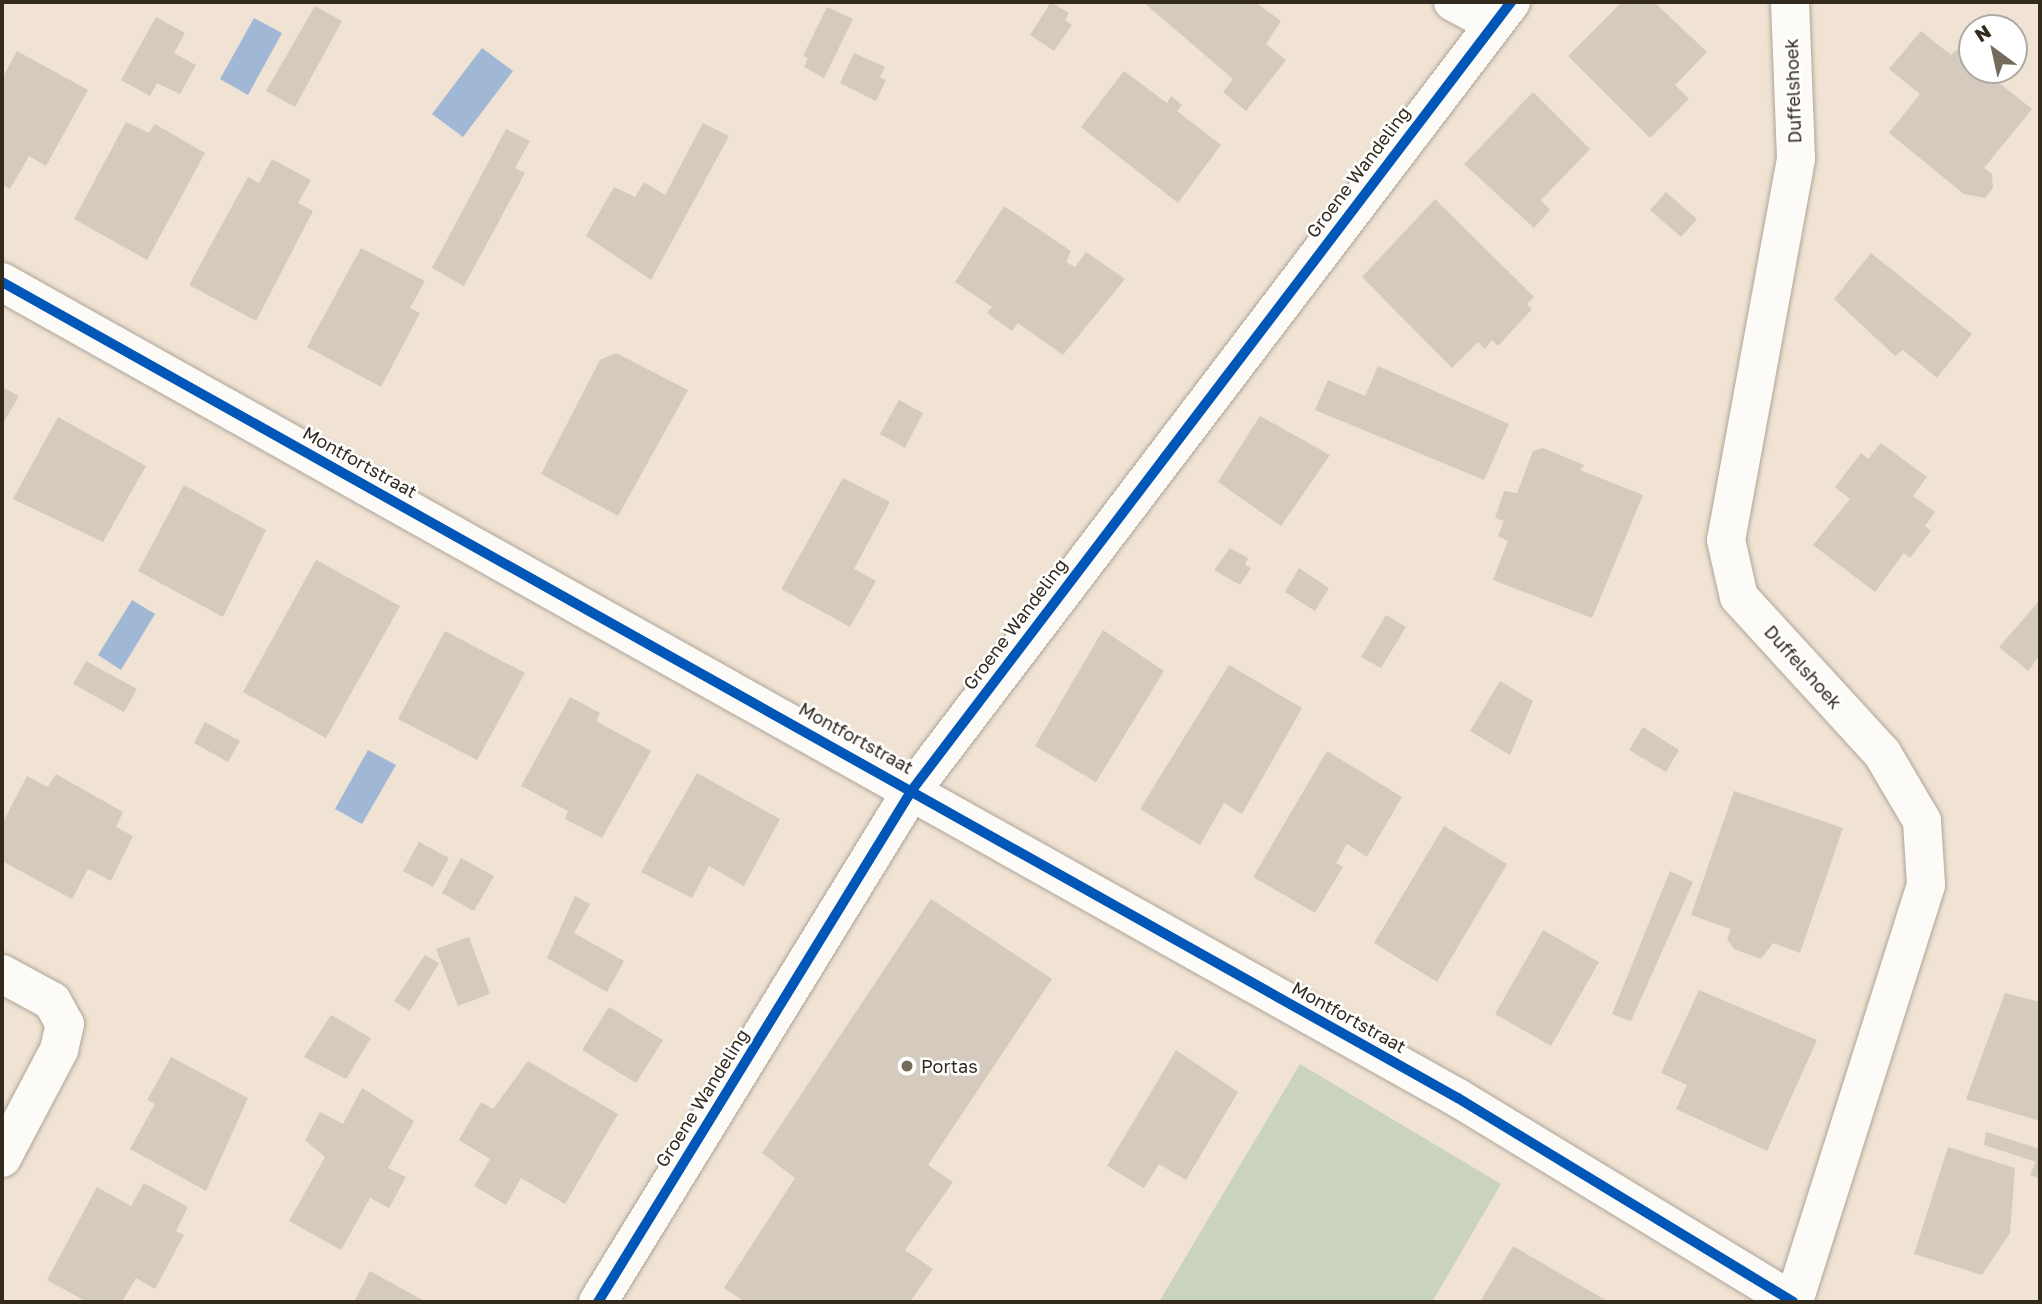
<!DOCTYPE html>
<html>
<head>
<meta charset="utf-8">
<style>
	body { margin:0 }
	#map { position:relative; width:2042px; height:1304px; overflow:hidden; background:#f0e3d3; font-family:"Golos Text",sans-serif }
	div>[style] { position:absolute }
	.green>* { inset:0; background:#cad4bc }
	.water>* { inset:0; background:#a0b8d6 }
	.building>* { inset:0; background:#d4cabd }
	.roads { filter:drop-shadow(0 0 2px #afa598) drop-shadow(0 0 2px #afa598) }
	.minor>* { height:38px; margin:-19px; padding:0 19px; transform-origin:19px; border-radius:19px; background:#fdfbf8 }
	.cycleway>* { height:10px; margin:-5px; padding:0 5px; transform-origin:5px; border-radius:5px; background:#0057b8 }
	.dots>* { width:19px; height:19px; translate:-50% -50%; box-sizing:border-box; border:4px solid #fff; border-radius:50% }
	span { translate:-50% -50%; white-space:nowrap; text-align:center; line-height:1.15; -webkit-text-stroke:5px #fff; paint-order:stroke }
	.street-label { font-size:18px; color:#332a1e }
	.poi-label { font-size:18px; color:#332a1e }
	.left { translate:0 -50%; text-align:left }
	.frame { position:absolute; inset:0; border:4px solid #332a1e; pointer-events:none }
	.north { position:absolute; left:1958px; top:14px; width:70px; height:70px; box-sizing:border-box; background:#fff; border:2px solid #adaaa5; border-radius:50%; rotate:327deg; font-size:19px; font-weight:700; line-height:28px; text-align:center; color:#332a1e }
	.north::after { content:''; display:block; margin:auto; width:24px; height:32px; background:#756b5d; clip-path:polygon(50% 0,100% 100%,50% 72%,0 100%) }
</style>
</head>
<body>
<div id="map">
	<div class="green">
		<div style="clip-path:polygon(1300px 1064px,1501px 1184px,1432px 1302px,1159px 1302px)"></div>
	</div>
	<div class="water">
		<div style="clip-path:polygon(254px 18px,282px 33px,248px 95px,220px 79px)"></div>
		<div style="clip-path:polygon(482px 48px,513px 71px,463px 137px,432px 114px)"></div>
		<div style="clip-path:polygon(132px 600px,155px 614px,121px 670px,98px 655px)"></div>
		<div style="clip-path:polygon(368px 750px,396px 765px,362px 824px,335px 809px)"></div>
	</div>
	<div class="building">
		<div style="clip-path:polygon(1051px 2px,1069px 13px,1065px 20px,1072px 25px,1054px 51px,1030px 35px)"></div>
		<div style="clip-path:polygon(1143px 2px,1255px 2px,1281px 21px,1266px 44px,1286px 60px,1246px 111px,1223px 92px,1233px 79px)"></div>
		<div style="clip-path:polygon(1622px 2px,1654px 2px,1707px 52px,1675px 85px,1689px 99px,1650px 138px,1568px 56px)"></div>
		<div style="clip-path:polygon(315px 6px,342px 21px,295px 107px,266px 91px)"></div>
		<div style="clip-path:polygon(827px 7px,853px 19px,824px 78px,804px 67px,808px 58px,803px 56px)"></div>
		<div style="clip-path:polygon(156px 17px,185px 33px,174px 53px,196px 65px,180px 94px,157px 83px,150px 96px,121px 80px)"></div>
		<div style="clip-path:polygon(1921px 31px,1951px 55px,1957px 49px,1972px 61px,1972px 70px,1983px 70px,2032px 109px,1984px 168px,1992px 174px,1993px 188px,1985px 198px,1964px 194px,1889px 133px,1920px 94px,1889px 69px)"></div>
		<div style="clip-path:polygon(17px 51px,88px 90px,46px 166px,29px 156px,10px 189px,2px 185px,2px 79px)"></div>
		<div style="clip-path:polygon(854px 53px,885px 67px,880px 77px,886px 80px,876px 101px,840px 83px)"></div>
		<div style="clip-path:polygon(1124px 71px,1167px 103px,1171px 96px,1182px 105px,1177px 111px,1221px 145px,1178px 203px,1081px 127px)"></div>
		<div style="clip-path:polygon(1533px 92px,1590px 149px,1541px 200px,1550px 210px,1534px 228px,1464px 164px)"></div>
		<div style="clip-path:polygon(126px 122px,149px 133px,155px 124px,205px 153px,147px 260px,74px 219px)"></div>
		<div style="clip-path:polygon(703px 123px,729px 136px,651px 280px,586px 236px,614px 187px,635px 197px,644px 182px,665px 195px)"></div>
		<div style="clip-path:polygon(506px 129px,530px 141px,515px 168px,525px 173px,464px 286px,432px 268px)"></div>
		<div style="clip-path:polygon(272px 159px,311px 180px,298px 203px,313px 211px,256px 321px,189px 285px,248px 177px,259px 183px)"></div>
		<div style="clip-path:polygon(1666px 192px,1697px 219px,1681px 237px,1650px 210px)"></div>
		<div style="clip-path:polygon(1435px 199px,1534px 297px,1527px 304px,1532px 309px,1498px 346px,1492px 340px,1485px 349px,1478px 342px,1452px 368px,1362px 277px)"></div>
		<div style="clip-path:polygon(1004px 206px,1071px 251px,1066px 262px,1075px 267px,1086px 252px,1125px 279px,1063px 355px,1018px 323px,1012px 331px,987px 313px,992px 307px,955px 282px)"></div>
		<div style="clip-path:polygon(361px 248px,425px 281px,410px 308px,420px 313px,381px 387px,307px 347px)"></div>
		<div style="clip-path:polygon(1871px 253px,1972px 334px,1937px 378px,1903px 350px,1895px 356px,1834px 299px)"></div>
		<div style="clip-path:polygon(616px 353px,688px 390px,618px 516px,541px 474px,600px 360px)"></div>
		<div style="clip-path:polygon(1378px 366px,1509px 424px,1484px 480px,1315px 410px,1328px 380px,1365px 396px)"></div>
		<div style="clip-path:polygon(2px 387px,19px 396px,2px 425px)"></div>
		<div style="clip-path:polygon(899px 400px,923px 413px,905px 448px,880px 434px)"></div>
		<div style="clip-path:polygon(1260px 416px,1330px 455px,1281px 526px,1218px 482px)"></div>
		<div style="clip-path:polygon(58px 417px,146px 466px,103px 542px,13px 499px)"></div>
		<div style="clip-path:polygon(1881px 443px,1927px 477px,1913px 496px,1935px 512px,1925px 526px,1931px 531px,1910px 558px,1904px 553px,1875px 592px,1813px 545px,1850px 499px,1835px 487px,1861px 453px,1868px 459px)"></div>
		<div style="clip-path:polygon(1543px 448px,1584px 465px,1580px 470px,1643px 495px,1592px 618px,1493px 580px,1508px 541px,1498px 536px,1504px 521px,1495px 518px,1504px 491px,1517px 493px,1533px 451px)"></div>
		<div style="clip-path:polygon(843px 478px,890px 502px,854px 569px,876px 581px,850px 627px,781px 589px)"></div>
		<div style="clip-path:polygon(184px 485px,266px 530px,223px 617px,138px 571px)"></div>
		<div style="clip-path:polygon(1230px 548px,1248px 558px,1245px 565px,1251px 568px,1240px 585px,1214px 570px)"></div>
		<div style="clip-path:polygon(316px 560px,400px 606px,326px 738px,243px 692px)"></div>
		<div style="clip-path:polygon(1299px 568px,1329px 588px,1315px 611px,1285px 592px)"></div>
		<div style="clip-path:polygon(2040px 600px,2040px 655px,2028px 671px,1999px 647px)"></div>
		<div style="clip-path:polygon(1386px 615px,1406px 627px,1381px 668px,1361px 657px)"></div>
		<div style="clip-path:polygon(1103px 630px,1164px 671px,1096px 782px,1035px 746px)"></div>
		<div style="clip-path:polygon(445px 631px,525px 673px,477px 760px,398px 719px)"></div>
		<div style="clip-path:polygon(86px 661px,137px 689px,124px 712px,73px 684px)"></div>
		<div style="clip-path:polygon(1229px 665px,1302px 708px,1242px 814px,1224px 803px,1200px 845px,1140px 809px)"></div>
		<div style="clip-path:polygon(1500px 681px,1533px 701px,1510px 755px,1470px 731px)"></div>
		<div style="clip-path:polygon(570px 697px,600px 713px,596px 721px,651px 751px,602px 838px,565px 819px,568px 811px,521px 786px)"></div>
		<div style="clip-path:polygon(205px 722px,240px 741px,228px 762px,194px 743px)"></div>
		<div style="clip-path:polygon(1643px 727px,1679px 750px,1666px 772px,1629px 750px)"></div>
		<div style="clip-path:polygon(1327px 751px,1402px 797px,1367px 857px,1347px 844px,1336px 863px,1343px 867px,1315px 913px,1253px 877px)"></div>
		<div style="clip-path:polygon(697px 773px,780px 819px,744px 886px,709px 866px,692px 898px,641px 872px)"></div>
		<div style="clip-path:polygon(56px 774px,123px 812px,116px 827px,133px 836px,111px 881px,88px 869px,72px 899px,2px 861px,2px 824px,27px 776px,48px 787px)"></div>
		<div style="clip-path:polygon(1734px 791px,1843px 828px,1800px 953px,1773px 943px,1761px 959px,1734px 949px,1727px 939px,1731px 929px,1691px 915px)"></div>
		<div style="clip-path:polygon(1444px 826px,1507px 864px,1437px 982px,1374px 943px)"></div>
		<div style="clip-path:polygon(419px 842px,449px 858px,433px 887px,403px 871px)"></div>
		<div style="clip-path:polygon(461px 858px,494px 876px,474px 911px,442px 893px)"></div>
		<div style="clip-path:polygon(1670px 871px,1693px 882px,1631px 1021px,1612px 1014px)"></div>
		<div style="clip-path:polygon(575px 896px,590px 904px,574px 933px,624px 961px,607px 992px,547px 958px)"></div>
		<div style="clip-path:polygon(931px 899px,1052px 979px,928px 1165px,953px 1182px,905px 1250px,933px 1269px,910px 1302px,745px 1302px,724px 1288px,795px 1178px,762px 1153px)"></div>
		<div style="clip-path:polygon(1543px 930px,1599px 962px,1551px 1046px,1495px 1014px)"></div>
		<div style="clip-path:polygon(469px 937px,490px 994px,458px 1006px,436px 949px)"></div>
		<div style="clip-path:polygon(425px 955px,439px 963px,410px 1011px,394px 1001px)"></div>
		<div style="clip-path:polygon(1699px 990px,1817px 1040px,1767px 1151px,1676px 1109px,1687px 1085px,1661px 1073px)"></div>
		<div style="clip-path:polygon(2005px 993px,2040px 1002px,2040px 1121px,1966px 1099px)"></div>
		<div style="clip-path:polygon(609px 1007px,663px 1040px,636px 1083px,582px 1050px)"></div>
		<div style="clip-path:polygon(331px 1015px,371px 1038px,346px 1079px,304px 1057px)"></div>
		<div style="clip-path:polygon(1176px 1050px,1238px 1092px,1186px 1180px,1159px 1164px,1144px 1188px,1107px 1166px)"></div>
		<div style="clip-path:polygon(171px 1057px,248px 1098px,206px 1191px,130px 1149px,155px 1104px,147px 1100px)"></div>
		<div style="clip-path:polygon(528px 1061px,618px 1114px,565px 1204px,521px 1178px,506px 1205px,474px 1186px,490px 1159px,459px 1140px,481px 1102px,493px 1109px)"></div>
		<div style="clip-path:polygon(362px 1088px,414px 1121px,388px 1168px,406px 1177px,389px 1208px,370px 1198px,341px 1250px,289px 1221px,325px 1157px,305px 1140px,320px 1112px,343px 1124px)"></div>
		<div style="clip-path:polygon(1986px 1132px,2040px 1149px,2040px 1179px,2030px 1175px,2036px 1162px,1984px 1145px)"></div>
		<div style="clip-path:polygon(1948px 1147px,2015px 1168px,2010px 1233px,1982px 1275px,1914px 1254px)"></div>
		<div style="clip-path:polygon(144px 1183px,188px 1207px,176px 1231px,184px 1235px,155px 1289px,136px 1278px,122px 1302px,87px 1302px,47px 1280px,97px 1187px,131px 1206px)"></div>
		<div style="clip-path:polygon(1513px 1246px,1578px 1284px,1609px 1302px,1480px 1302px)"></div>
		<div style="clip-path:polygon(370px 1271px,426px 1302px,354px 1302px)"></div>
	</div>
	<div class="roads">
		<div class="minor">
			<div style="left:1453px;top:2px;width:45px;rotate:27.7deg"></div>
			<div style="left:1790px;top:2px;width:157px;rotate:87.8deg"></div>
			<div style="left:1796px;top:159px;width:387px;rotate:100.4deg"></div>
			<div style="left:1726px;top:540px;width:58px;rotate:77.2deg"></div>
			<div style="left:1739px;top:597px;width:212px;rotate:47.5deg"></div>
			<div style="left:1882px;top:753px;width:79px;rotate:59.5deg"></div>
			<div style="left:1922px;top:821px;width:64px;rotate:86.4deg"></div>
			<div style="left:1926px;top:885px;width:437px;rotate:107.6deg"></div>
			<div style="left:2px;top:282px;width:1669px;rotate:29.27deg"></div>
			<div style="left:1458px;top:1098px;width:392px;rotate:31.3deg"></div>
			<div style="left:2px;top:974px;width:57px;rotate:28.4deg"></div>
			<div style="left:52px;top:1001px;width:26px;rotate:61deg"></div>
			<div style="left:65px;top:1024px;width:27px;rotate:103deg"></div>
			<div style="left:59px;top:1050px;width:122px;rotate:117.8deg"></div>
			<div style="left:598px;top:1302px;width:601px;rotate:-58.48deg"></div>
			<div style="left:912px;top:790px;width:990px;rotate:-52.76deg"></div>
		</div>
	</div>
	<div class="cycleway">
		<div style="left:2px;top:282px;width:1669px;rotate:29.27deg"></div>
		<div style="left:1458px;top:1098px;width:392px;rotate:31.3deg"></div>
		<div style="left:598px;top:1302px;width:601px;rotate:-58.48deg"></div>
		<div style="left:912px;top:790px;width:990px;rotate:-52.76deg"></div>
	</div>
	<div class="dots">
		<div style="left:907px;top:1066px;background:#756b5d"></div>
	</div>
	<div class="street-label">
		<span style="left:1793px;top:91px;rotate:-92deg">Duffelshoek</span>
		<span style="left:1358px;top:172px;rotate:-53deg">Groene Wandeling</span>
		<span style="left:360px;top:462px;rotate:29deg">Montfortstraat</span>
		<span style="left:1015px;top:624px;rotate:-53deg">Groene Wandeling</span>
		<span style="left:1803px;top:667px;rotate:48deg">Duffelshoek</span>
		<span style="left:856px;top:738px;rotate:29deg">Montfortstraat</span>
		<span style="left:1349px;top:1017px;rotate:29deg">Montfortstraat</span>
		<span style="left:702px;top:1098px;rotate:-58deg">Groene Wandeling</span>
	</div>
	<div class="poi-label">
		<span class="left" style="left:921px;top:1066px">Portas</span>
	</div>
	<div class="frame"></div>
	<div class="north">N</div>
</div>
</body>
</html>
